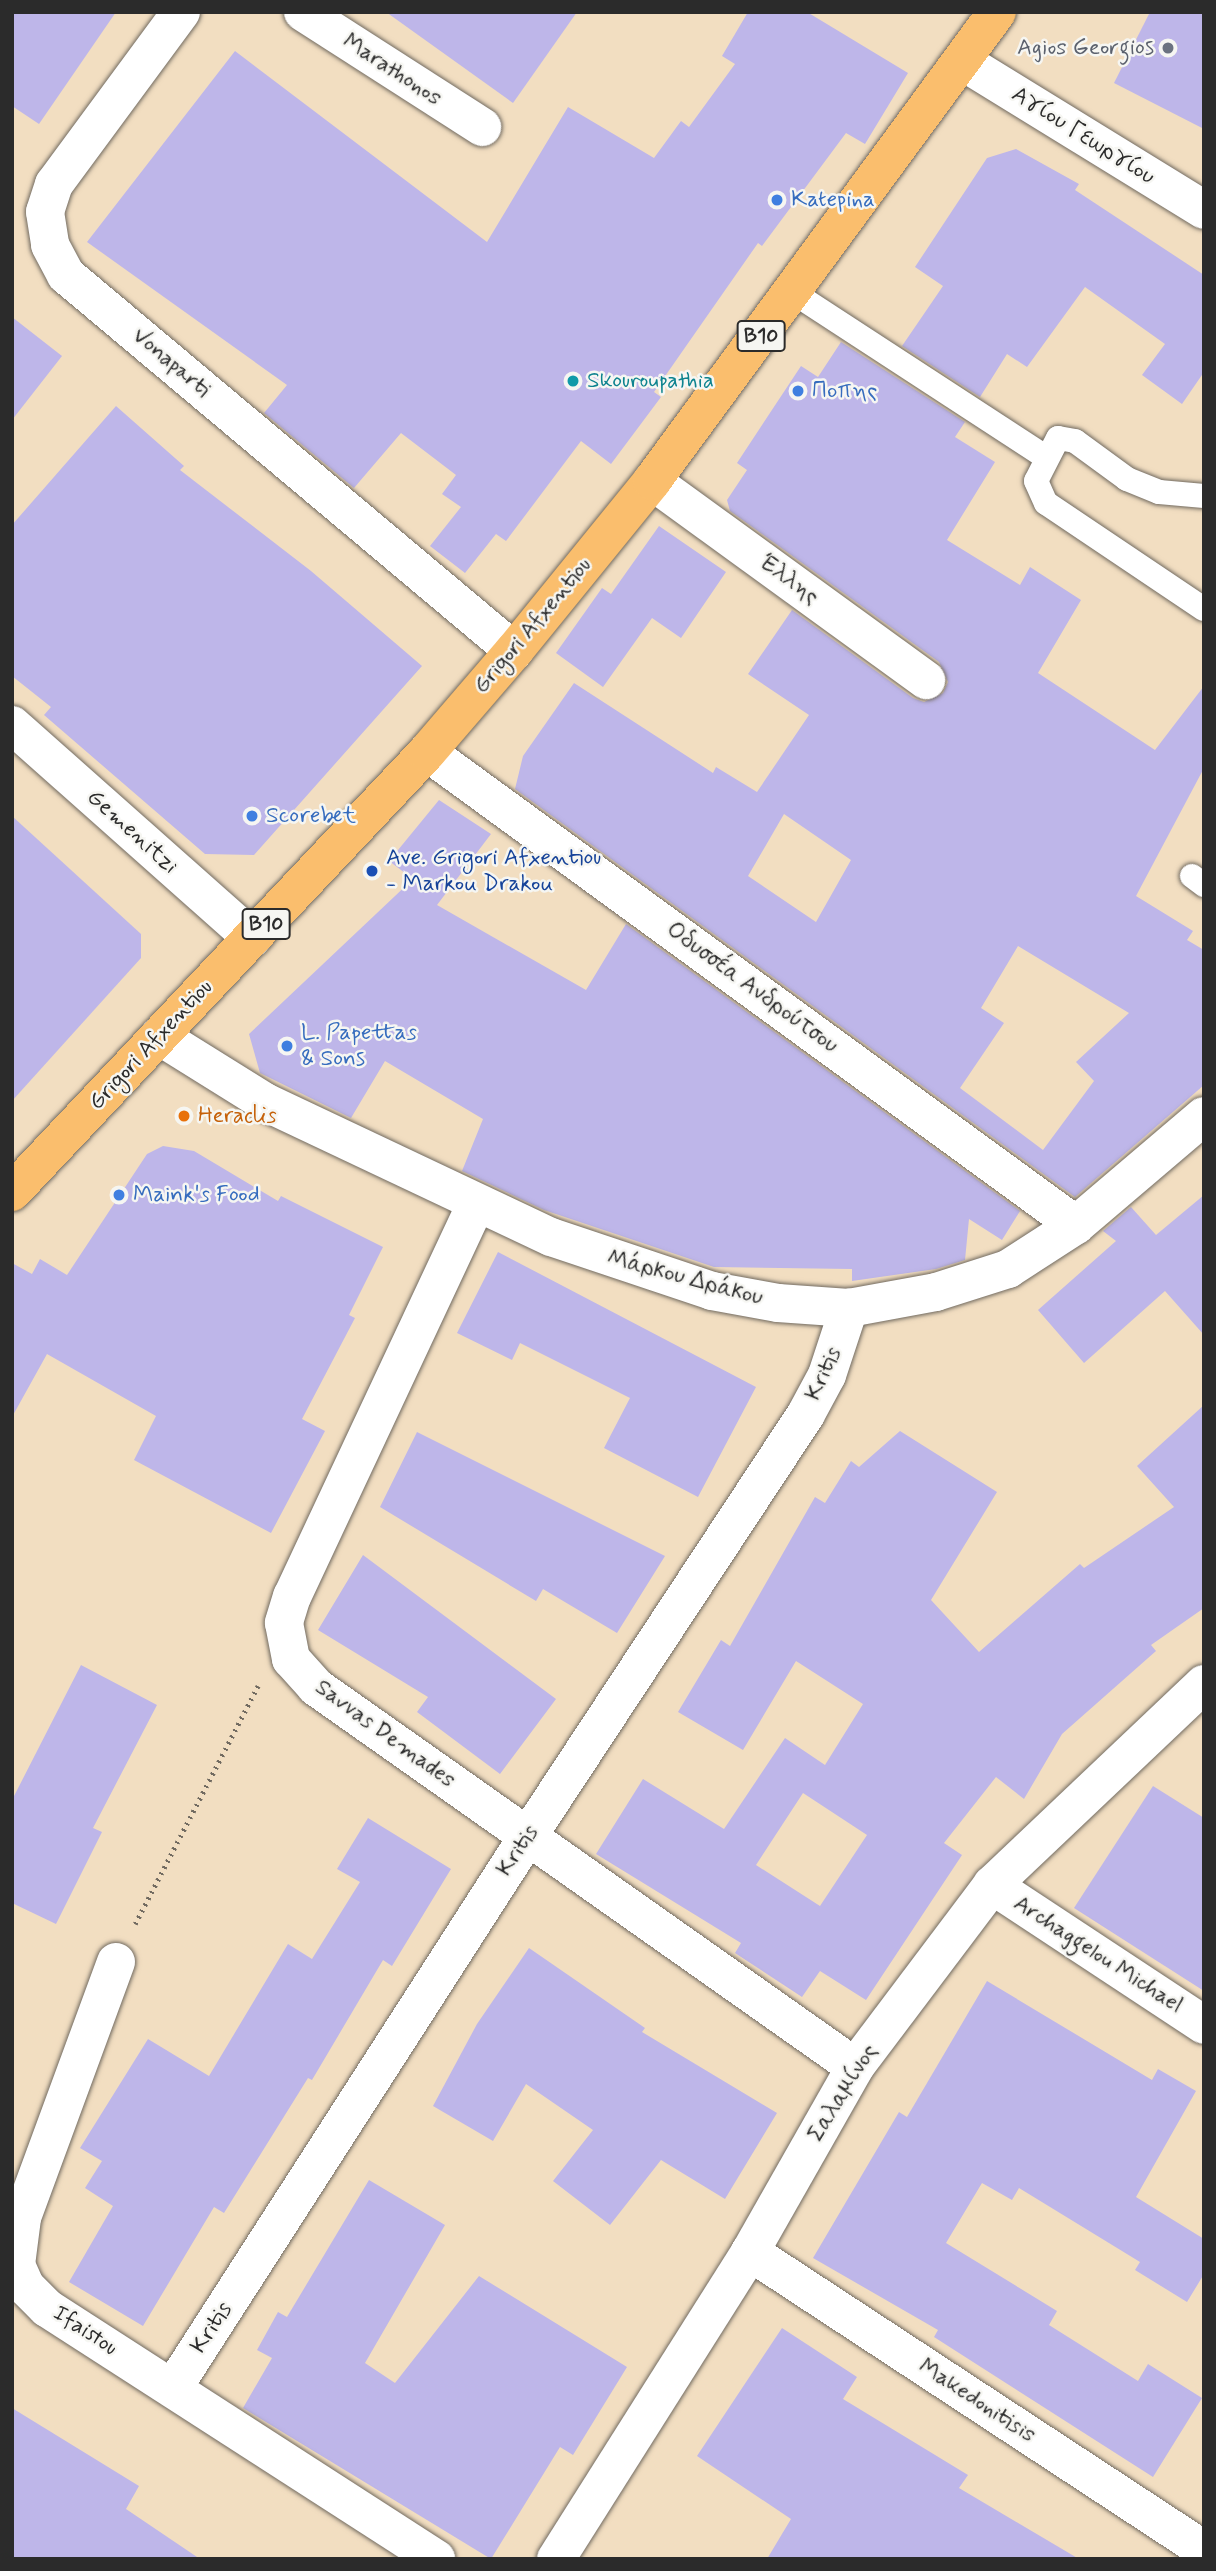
<!DOCTYPE html>
<html>
<head>
<meta charset="utf-8">
<style>
	body { margin:0 }
	#map { position:relative; width:1216px; height:2571px; overflow:hidden; background:#f2dec1; font-family:Mynerve,sans-serif }
	div>[style] { position:absolute }
	.building>* { inset:0; background:#beb6e9 }
	.path>* { height:4.5px; margin-top:-2.25px; transform-origin:0; background:repeating-linear-gradient(90deg,#716a60 0 2px,transparent 0 7px) }
	.roads { filter:drop-shadow(0 0 2px #716a60) drop-shadow(0 0 2px #716a60) }
	.service>* { height:24px; margin:-12px; padding:0 12px; transform-origin:12px; border-radius:12px; background:#fff }
	.minor>* { height:38px; margin:-19px; padding:0 19px; transform-origin:19px; border-radius:19px; background:#fff }
	.primary>* { height:38px; margin:-19px; padding:0 19px; transform-origin:19px; border-radius:19px; background:#fabe6d }
	.dots>* { width:19px; height:19px; translate:-50% -50%; box-sizing:border-box; border:4px solid #f6f6f2; border-radius:50% }
	span { translate:-50% -50%; white-space:nowrap; text-align:center; line-height:1.15; -webkit-text-stroke:5px #f6f6f2; paint-order:stroke }
	.shield-label span { padding:2px 5px; background:#f6f6f2; border:2px solid; border-radius:5px; -webkit-text-stroke-width:0 }
	.shield-label { font-size:21px; color:#2b2b2b; font-weight:700 }
	.worship-label { font-size:23px; color:#5b616d }
	.right { translate:-100% -50%; text-align:right }
	.street-label { font-size:23px; color:#2b2b2b }
	.shop-label { font-size:23px; color:#366cbe }
	.left { translate:0 -50%; text-align:left }
	.culture-label { font-size:23px; color:#0d838f }
	.transit-label { font-size:23px; color:#164399 }
	.food-label { font-size:23px; color:#c56008 }
	.frame { position:absolute; inset:0; border:14px solid #2b2b2b; pointer-events:none }
</style>
</head>
<body>
<div id="map">
	<div class="building">
		<div style="clip-path:polygon(12px 12px,116px 12px,39px 124px,12px 106px)"></div>
		<div style="clip-path:polygon(386px 12px,577px 12px,513px 103px)"></div>
		<div style="clip-path:polygon(748px 12px,807px 12px,908px 73px,865px 144px,846px 133px,762px 246px,758px 243px,654px 392px,661px 397px,611px 464px,581px 441px,506px 541px,496px 534px,465px 573px,430px 546px,461px 507px,442px 494px,456px 475px,401px 433px,354px 488px,264px 413px,287px 385px,87px 242px,235px 51px,487px 242px,568px 107px,654px 158px,681px 121px,689px 127px,735px 64px,722px 56px)"></div>
		<div style="clip-path:polygon(1150px 12px,1204px 12px,1204px 129px,1114px 83px)"></div>
		<div style="clip-path:polygon(1016px 149px,1079px 184px,1075px 190px,1204px 275px,1204px 372px,1182px 404px,1142px 375px,1165px 344px,1085px 287px,1027px 367px,1007px 354px,980px 397px,902px 346px,943px 286px,915px 267px,987px 158px)"></div>
		<div style="clip-path:polygon(12px 317px,62px 356px,12px 420px)"></div>
		<div style="clip-path:polygon(evenodd,841px 342px,965px 422px,955px 437px,995px 462px,947px 540px,1020px 585px,1030px 567px,1081px 600px,1038px 673px,1155px 750px,1204px 686px,1204px 768px,1136px 896px,1193px 931px,1187px 940px,1204px 950px,1204px 1085px,1075px 1197px,515px 789px,523px 756px,574px 683px,713px 773px,716px 767px,757px 792px,809px 715px,748px 674px,792px 610px,913px 698px,924px 702px,943px 693px,948px 682px,939px 662px,730px 511px,727px 500px,747px 470px,737px 463px,801px 366px,818px 377px,841px 342px,784px 814px,851px 860px,816px 922px,748px 876px,784px 814px,841px 342px,1018px 946px,1129px 1013px,1076px 1062px,1094px 1081px,1043px 1150px,960px 1088px,1004px 1023px,981px 1008px,1018px 946px)"></div>
		<div style="clip-path:polygon(116px 406px,184px 466px,180px 470px,311px 571px,422px 666px,254px 855px,205px 854px,44px 715px,51px 707px,12px 676px,12px 525px)"></div>
		<div style="clip-path:polygon(659px 526px,726px 572px,681px 638px,652px 618px,603px 687px,556px 653px,602px 588px,611px 594px)"></div>
		<div style="clip-path:polygon(439px 800px,491px 834px,437px 905px,586px 990px,626px 924px,1020px 1211px,1002px 1240px,969px 1219px,965px 1260px,936px 1269px,852px 1281px,852px 1269px,714px 1267px,544px 1210px,462px 1171px,483px 1119px,385px 1061px,351px 1118px,260px 1073px,249px 1034px,413px 879px,389px 861px)"></div>
		<div style="clip-path:polygon(12px 816px,141px 934px,141px 958px,12px 1101px)"></div>
		<div style="clip-path:polygon(163px 1146px,194px 1151px,278px 1201px,281px 1196px,383px 1247px,349px 1315px,355px 1318px,302px 1419px,325px 1431px,271px 1533px,134px 1460px,156px 1416px,47px 1354px,12px 1417px,12px 1263px,32px 1274px,40px 1259px,67px 1275px,147px 1154px)"></div>
		<div style="clip-path:polygon(1204px 1195px,1204px 1335px,1165px 1291px,1084px 1363px,1038px 1310px,1116px 1241px,1103px 1231px,1131px 1207px,1156px 1235px)"></div>
		<div style="clip-path:polygon(498px 1252px,756px 1387px,698px 1497px,604px 1448px,630px 1398px,520px 1343px,512px 1360px,457px 1333px)"></div>
		<div style="clip-path:polygon(evenodd,1204px 1405px,1204px 1608px,1151px 1645px,1156px 1651px,1062px 1734px,1024px 1799px,996px 1777px,944px 1843px,962px 1855px,866px 2000px,820px 1971px,802px 1997px,735px 1953px,741px 1943px,596px 1854px,643px 1779px,724px 1829px,785px 1738px,825px 1765px,863px 1704px,796px 1661px,743px 1750px,678px 1712px,721px 1640px,730px 1646px,815px 1497px,825px 1503px,851px 1461px,859px 1467px,900px 1431px,997px 1492px,931px 1600px,979px 1652px,1080px 1564px,1084px 1568px,1174px 1507px,1137px 1466px,1204px 1405px,803px 1793px,867px 1835px,820px 1906px,756px 1865px,803px 1793px)"></div>
		<div style="clip-path:polygon(417px 1432px,665px 1556px,617px 1633px,543px 1589px,536px 1601px,380px 1507px)"></div>
		<div style="clip-path:polygon(363px 1555px,556px 1699px,500px 1774px,417px 1712px,428px 1697px,318px 1630px)"></div>
		<div style="clip-path:polygon(81px 1665px,157px 1705px,93px 1828px,102px 1832px,56px 1924px,12px 1903px,12px 1800px)"></div>
		<div style="clip-path:polygon(1153px 1786px,1204px 1818px,1204px 1991px,1074px 1908px)"></div>
		<div style="clip-path:polygon(368px 1818px,451px 1869px,392px 1966px,383px 1960px,312px 2080px,308px 2078px,224px 2213px,214px 2207px,143px 2326px,69px 2282px,113px 2206px,85px 2188px,102px 2161px,80px 2148px,148px 2039px,209px 2076px,288px 1944px,312px 1959px,360px 1882px,337px 1869px)"></div>
		<div style="clip-path:polygon(529px 1948px,645px 2028px,642px 2032px,777px 2113px,725px 2199px,661px 2160px,610px 2225px,553px 2181px,593px 2130px,526px 2084px,493px 2141px,433px 2106px,477px 2024px)"></div>
		<div style="clip-path:polygon(987px 1981px,1152px 2080px,1158px 2069px,1196px 2091px,1136px 2197px,1204px 2239px,1204px 2274px,1187px 2302px,1135px 2270px,1140px 2262px,1019px 2188px,1012px 2200px,982px 2183px,946px 2243px,1057px 2311px,1049px 2325px,1138px 2381px,1148px 2364px,1202px 2398px,1153px 2477px,934px 2337px,938px 2330px,813px 2258px,899px 2112px,907px 2117px)"></div>
		<div style="clip-path:polygon(369px 2180px,445px 2225px,365px 2363px,395px 2383px,479px 2276px,627px 2367px,573px 2455px,560px 2447px,491px 2559px,243px 2408px,272px 2358px,257px 2350px,278px 2312px,287px 2317px)"></div>
		<div style="clip-path:polygon(782px 2328px,857px 2377px,843px 2399px,968px 2475px,959px 2488px,1079px 2559px,767px 2559px,791px 2519px,697px 2456px)"></div>
		<div style="clip-path:polygon(12px 2408px,139px 2486px,126px 2509px,200px 2559px,12px 2559px)"></div>
	</div>
	<div class="path">
		<div style="left:135px;top:1924px;width:268px;rotate:-62.7deg"></div>
	</div>
	<div class="roads">
		<div class="service">
			<div style="left:794px;top:293px;width:301px;rotate:33.1deg"></div>
			<div style="left:1204px;top:496px;width:45px;rotate:-174.9deg"></div>
			<div style="left:1159px;top:492px;width:35px;rotate:-158deg"></div>
			<div style="left:1127px;top:479px;width:64px;rotate:-143.8deg"></div>
			<div style="left:1075px;top:441px;width:17px;rotate:-170deg"></div>
			<div style="left:1058px;top:438px;width:48px;rotate:117.1deg"></div>
			<div style="left:1036px;top:481px;width:24px;rotate:66deg"></div>
			<div style="left:1046px;top:503px;width:190px;rotate:33.9deg"></div>
			<div style="left:1192px;top:876px;width:15px;rotate:37deg"></div>
		</div>
		<div class="minor">
			<div style="left:181px;top:12px;width:214px;rotate:126.4deg"></div>
			<div style="left:54px;top:184px;width:29px;rotate:108deg"></div>
			<div style="left:45px;top:212px;width:33px;rotate:81deg"></div>
			<div style="left:50px;top:245px;width:34px;rotate:62deg"></div>
			<div style="left:66px;top:275px;width:585px;rotate:40.01deg"></div>
			<div style="left:303px;top:12px;width:213px;rotate:32.7deg"></div>
			<div style="left:962px;top:61px;width:284px;rotate:31.6deg"></div>
			<div style="left:652px;top:481px;width:339px;rotate:36deg"></div>
			<div style="left:12px;top:725px;width:321px;rotate:41.6deg"></div>
			<div style="left:427px;top:752px;width:803px;rotate:36.09deg"></div>
			<div style="left:159px;top:1036px;width:125px;rotate:31.9deg"></div>
			<div style="left:265px;top:1102px;width:316px;rotate:25.3deg"></div>
			<div style="left:551px;top:1237px;width:170px;rotate:18.5deg"></div>
			<div style="left:712px;top:1291px;width:67px;rotate:10.3deg"></div>
			<div style="left:778px;top:1303px;width:71px;rotate:4deg"></div>
			<div style="left:849px;top:1308px;width:88px;rotate:-10.4deg"></div>
			<div style="left:936px;top:1292px;width:76px;rotate:-17.7deg"></div>
			<div style="left:1008px;top:1269px;width:81px;rotate:-32.9deg"></div>
			<div style="left:1076px;top:1225px;width:168px;rotate:-40.4deg"></div>
			<div style="left:476px;top:1204px;width:433px;rotate:115.1deg"></div>
			<div style="left:292px;top:1596px;width:28px;rotate:107deg"></div>
			<div style="left:284px;top:1623px;width:37px;rotate:79deg"></div>
			<div style="left:291px;top:1659px;width:38px;rotate:48deg"></div>
			<div style="left:316px;top:1687px;width:659px;rotate:35.18deg"></div>
			<div style="left:992px;top:1885px;width:254px;rotate:33.4deg"></div>
			<div style="left:116px;top:1962px;width:273px;rotate:110.2deg"></div>
			<div style="left:22px;top:2218px;width:47px;rotate:97.3deg"></div>
			<div style="left:16px;top:2265px;width:24px;rotate:66deg"></div>
			<div style="left:26px;top:2287px;width:30px;rotate:45deg"></div>
			<div style="left:47px;top:2308px;width:463px;rotate:32.8deg"></div>
			<div style="left:750px;top:2252px;width:543px;rotate:33.28deg"></div>
			<div style="left:173px;top:2388px;width:656px;rotate:-57.25deg"></div>
			<div style="left:528px;top:1836px;width:505px;rotate:-56.62deg"></div>
			<div style="left:806px;top:1414px;width:44px;rotate:-61.7deg"></div>
			<div style="left:827px;top:1375px;width:71px;rotate:-71.8deg"></div>
			<div style="left:556px;top:2559px;width:363px;rotate:-57.7deg"></div>
			<div style="left:750px;top:2252px;width:213px;rotate:-60.4deg"></div>
			<div style="left:855px;top:2067px;width:228px;rotate:-53deg"></div>
			<div style="left:992px;top:1885px;width:292px;rotate:-43.5deg"></div>
		</div>
		<div class="primary">
			<div style="left:12px;top:1192px;width:605px;rotate:-46.67deg"></div>
			<div style="left:427px;top:752px;width:133px;rotate:-49.3deg"></div>
			<div style="left:514px;top:651px;width:219px;rotate:-50.9deg"></div>
			<div style="left:652px;top:481px;width:582px;rotate:-53.66deg"></div>
		</div>
	</div>
	<div class="dots">
		<div style="left:1168px;top:48px;background:#6b7280"></div>
		<div style="left:777px;top:200px;background:#3f7fe0"></div>
		<div style="left:573px;top:381px;background:#0f9aa8"></div>
		<div style="left:798px;top:391px;background:#3f7fe0"></div>
		<div style="left:252px;top:816px;background:#3f7fe0"></div>
		<div style="left:372px;top:871px;background:#1a4fb4"></div>
		<div style="left:287px;top:1046px;background:#3f7fe0"></div>
		<div style="left:184px;top:1116px;background:#e8710a"></div>
		<div style="left:119px;top:1195px;background:#3f7fe0"></div>
	</div>
	<div class="shield-label">
		<span style="left:761px;top:336px">B10</span>
		<span style="left:266px;top:924px">B10</span>
	</div>
	<div class="worship-label">
		<span class="right" style="left:1154px;top:48px">Agios Georgios</span>
	</div>
	<div class="street-label">
		<span style="left:392px;top:70px;rotate:33deg">Marathonos</span>
		<span style="left:1083px;top:136px;rotate:32deg">Αγίου Γεωργίου</span>
		<span style="left:171px;top:363px;rotate:40deg">Vonaparti</span>
		<span style="left:789px;top:580px;rotate:36deg">Έλλης</span>
		<span style="left:533px;top:626px;rotate:-50deg">Grigori Afxentiou</span>
		<span style="left:132px;top:832px;rotate:42deg">Gemenitzi</span>
		<span style="left:752px;top:988px;rotate:36deg">Οδυσσέα Ανδρούτσου</span>
		<span style="left:151px;top:1045px;rotate:-47deg">Grigori Afxentiou</span>
		<span style="left:685px;top:1278px;rotate:15deg">Μάρκου Δράκου</span>
		<span style="left:824px;top:1374px;rotate:-66deg">Kritis</span>
		<span style="left:385px;top:1734px;rotate:36deg">Savvas Demades</span>
		<span style="left:518px;top:1851px;rotate:-57deg">Kritis</span>
		<span style="left:1098px;top:1955px;rotate:33deg">Archaggelou Michael</span>
		<span style="left:843px;top:2093px;rotate:-58deg">Σαλαμίνος</span>
		<span style="left:212px;top:2328px;rotate:-57deg">Kritis</span>
		<span style="left:85px;top:2331px;rotate:33deg">Ifaistou</span>
		<span style="left:977px;top:2401px;rotate:33deg">Makedonitisis</span>
	</div>
	<div class="shop-label">
		<span class="left" style="left:791px;top:200px">Katepina</span>
		<span class="left" style="left:812px;top:391px">Ποπης</span>
		<span class="left" style="left:266px;top:816px">Scorebet</span>
		<span class="left" style="left:301px;top:1046px">L. Papettas<br>&amp; Sons</span>
		<span class="left" style="left:133px;top:1195px">Maink's Food</span>
	</div>
	<div class="culture-label">
		<span class="left" style="left:587px;top:381px">Skouroupathia</span>
	</div>
	<div class="transit-label">
		<span class="left" style="left:386px;top:871px">Ave. Grigori Afxentiou<br>- Markou Drakou</span>
	</div>
	<div class="food-label">
		<span class="left" style="left:198px;top:1116px">Heraclis</span>
	</div>
	<div class="frame"></div>
</div>
</body>
</html>
